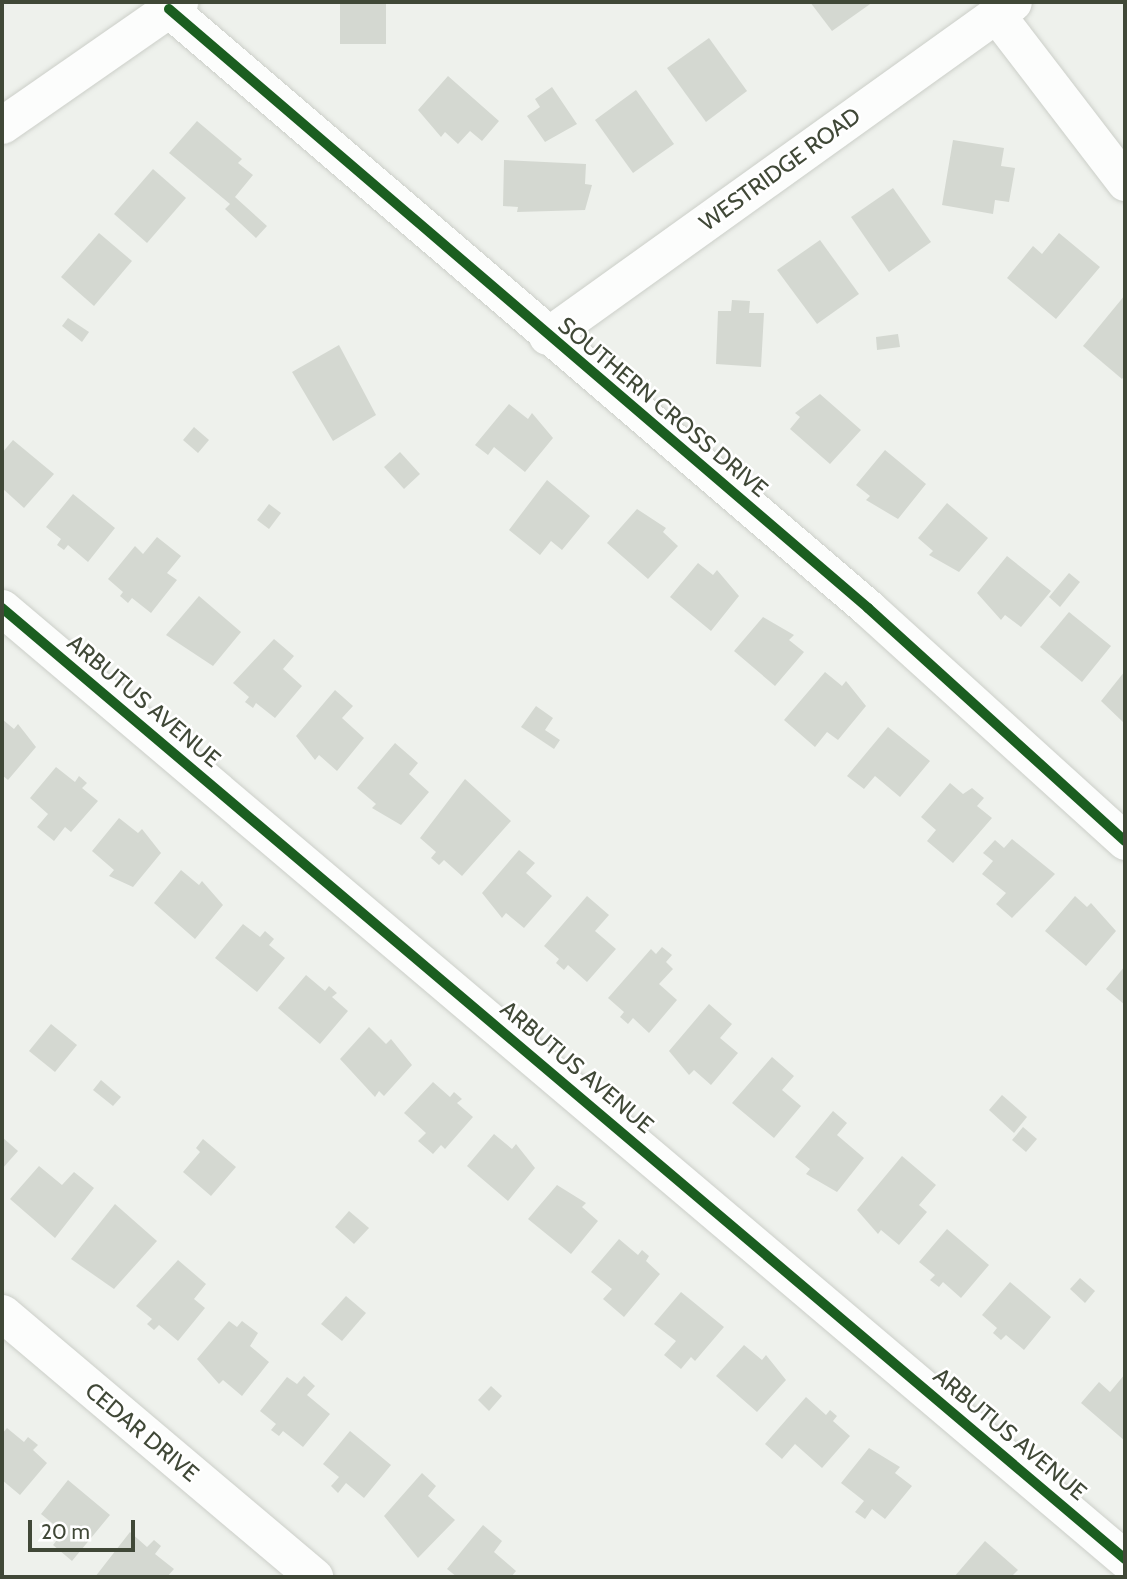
<!DOCTYPE html>
<html>
<head>
<meta charset="utf-8">
<style>
	body { margin:0 }
	#map { position:relative; width:1127px; height:1579px; overflow:hidden; background:#eef1ec; font-family:Cabin,sans-serif }
	div>[style] { position:absolute }
	.building>* { inset:0; background:#d4d8d1 }
	.roads { filter:drop-shadow(0 0 2px #cccfc9) drop-shadow(0 0 2px #cccfc9) }
	.minor>* { height:37px; margin:-18.5px; padding:0 18.5px; transform-origin:18.5px; border-radius:18.5px; background:#fcfdfc }
	.cycleway>* { height:10px; margin:-5px; padding:0 5px; transform-origin:5px; border-radius:5px; background:#1b5e20 }
	span { translate:-50% -50%; white-space:nowrap; text-align:center; line-height:1.15; -webkit-text-stroke:5px #fff; paint-order:stroke }
	.street-label { font-size:23px; color:#404837 }
	.frame { position:absolute; inset:0; border:4px solid #404837; pointer-events:none }
	.scale { position:absolute; left:28px; top:1520px; width:107px; height:32px; box-sizing:border-box; border:4px solid #404837; border-top:0; padding-left:9px; font-size:21px; line-height:24px; white-space:nowrap; color:#404837; -webkit-text-stroke:5px #fff; paint-order:stroke }
</style>
</head>
<body>
<div id="map">
	<div class="building">
		<div style="clip-path:polygon(340px 2px,386px 2px,386px 44px,340px 44px)"></div>
		<div style="clip-path:polygon(810px 2px,873px 2px,832px 31px)"></div>
		<div style="clip-path:polygon(709px 38px,747px 91px,706px 122px,667px 68px)"></div>
		<div style="clip-path:polygon(448px 76px,499px 121px,482px 141px,470px 131px,458px 144px,445px 132px,441px 137px,418px 110px)"></div>
		<div style="clip-path:polygon(552px 87px,577px 124px,545px 142px,527px 116px,540px 107px,535px 99px)"></div>
		<div style="clip-path:polygon(636px 90px,674px 144px,633px 173px,595px 120px)"></div>
		<div style="clip-path:polygon(197px 121px,242px 159px,238px 163px,253px 175px,235px 197px,267px 226px,256px 238px,225px 209px,230px 204px,169px 153px)"></div>
		<div style="clip-path:polygon(953px 140px,1004px 148px,1001px 166px,1015px 168px,1009px 202px,995px 200px,993px 214px,942px 205px)"></div>
		<div style="clip-path:polygon(504px 160px,586px 164px,585px 184px,592px 185px,585px 210px,517px 212px,518px 207px,503px 206px)"></div>
		<div style="clip-path:polygon(153px 169px,186px 198px,147px 243px,114px 214px)"></div>
		<div style="clip-path:polygon(893px 188px,931px 242px,889px 272px,851px 217px)"></div>
		<div style="clip-path:polygon(99px 233px,132px 261px,94px 306px,61px 277px)"></div>
		<div style="clip-path:polygon(1059px 233px,1100px 267px,1056px 319px,1007px 278px,1033px 246px,1042px 254px)"></div>
		<div style="clip-path:polygon(820px 240px,859px 294px,817px 324px,777px 270px)"></div>
		<div style="clip-path:polygon(1125px 295px,1125px 375px,1122px 379px,1083px 346px)"></div>
		<div style="clip-path:polygon(732px 300px,750px 301px,749px 313px,764px 313px,761px 367px,716px 364px,718px 311px,731px 311px)"></div>
		<div style="clip-path:polygon(68px 318px,89px 332px,82px 342px,62px 326px)"></div>
		<div style="clip-path:polygon(898px 334px,900px 347px,877px 350px,876px 337px)"></div>
		<div style="clip-path:polygon(339px 345px,376px 415px,333px 441px,292px 372px)"></div>
		<div style="clip-path:polygon(820px 394px,861px 430px,830px 464px,790px 429px,800px 417px,795px 413px)"></div>
		<div style="clip-path:polygon(509px 404px,528px 419px,532px 413px,553px 438px,525px 472px,494px 447px,488px 455px,475px 445px)"></div>
		<div style="clip-path:polygon(194px 427px,209px 440px,198px 453px,183px 440px)"></div>
		<div style="clip-path:polygon(13px 440px,54px 474px,24px 508px,2px 488px,2px 453px)"></div>
		<div style="clip-path:polygon(885px 450px,926px 484px,898px 519px,866px 500px,870px 496px,856px 485px)"></div>
		<div style="clip-path:polygon(400px 452px,420px 474px,404px 489px,384px 467px)"></div>
		<div style="clip-path:polygon(547px 480px,590px 516px,562px 550px,551px 541px,540px 555px,509px 530px)"></div>
		<div style="clip-path:polygon(73px 494px,115px 528px,88px 562px,68px 545px,64px 550px,57px 545px,61px 539px,46px 527px)"></div>
		<div style="clip-path:polygon(947px 503px,988px 538px,959px 572px,929px 555px,933px 551px,918px 538px)"></div>
		<div style="clip-path:polygon(269px 504px,281px 513px,269px 529px,257px 520px)"></div>
		<div style="clip-path:polygon(637px 509px,666px 528px,663px 532px,678px 546px,648px 579px,607px 543px)"></div>
		<div style="clip-path:polygon(157px 537px,181px 556px,167px 573px,177px 580px,151px 613px,132px 598px,128px 603px,120px 596px,123px 592px,108px 579px,135px 546px,143px 554px)"></div>
		<div style="clip-path:polygon(1007px 556px,1051px 591px,1021px 627px,1005px 615px,1001px 620px,977px 593px)"></div>
		<div style="clip-path:polygon(698px 563px,713px 575px,717px 570px,739px 596px,711px 631px,670px 597px)"></div>
		<div style="clip-path:polygon(1069px 573px,1080px 582px,1060px 607px,1049px 597px)"></div>
		<div style="clip-path:polygon(199px 596px,241px 632px,213px 666px,166px 635px)"></div>
		<div style="clip-path:polygon(1069px 612px,1111px 646px,1082px 682px,1040px 647px)"></div>
		<div style="clip-path:polygon(763px 617px,794px 635px,789px 640px,804px 652px,775px 686px,734px 651px)"></div>
		<div style="clip-path:polygon(274px 639px,294px 656px,283px 669px,302px 686px,275px 718px,256px 703px,253px 708px,245px 702px,249px 697px,233px 683px)"></div>
		<div style="clip-path:polygon(1125px 671px,1125px 721px,1124px 723px,1101px 701px)"></div>
		<div style="clip-path:polygon(825px 672px,842px 686px,846px 681px,866px 706px,838px 740px,827px 732px,815px 747px,784px 720px)"></div>
		<div style="clip-path:polygon(335px 690px,353px 706px,342px 718px,364px 738px,337px 771px,319px 755px,315px 760px,296px 736px)"></div>
		<div style="clip-path:polygon(536px 706px,553px 718px,545px 730px,560px 740px,554px 749px,521px 727px)"></div>
		<div style="clip-path:polygon(2px 719px,14px 729px,18px 724px,36px 747px,8px 780px,2px 775px)"></div>
		<div style="clip-path:polygon(888px 727px,930px 761px,900px 797px,875px 776px,864px 789px,847px 776px)"></div>
		<div style="clip-path:polygon(395px 743px,418px 763px,409px 774px,429px 792px,401px 825px,372px 808px,376px 804px,357px 788px)"></div>
		<div style="clip-path:polygon(56px 767px,75px 782px,79px 776px,87px 783px,82px 788px,98px 801px,71px 832px,65px 827px,54px 841px,37px 827px,48px 814px,30px 798px)"></div>
		<div style="clip-path:polygon(465px 779px,511px 821px,462px 876px,444px 860px,439px 865px,431px 858px,436px 852px,420px 838px)"></div>
		<div style="clip-path:polygon(950px 783px,963px 794px,972px 788px,984px 798px,977px 806px,992px 818px,953px 863px,927px 841px,936px 830px,921px 817px)"></div>
		<div style="clip-path:polygon(119px 818px,138px 833px,142px 829px,161px 853px,133px 887px,109px 876px,114px 870px,92px 851px)"></div>
		<div style="clip-path:polygon(1012px 839px,1055px 874px,1012px 918px,996px 904px,1006px 893px,982px 874px,993px 861px,983px 853px,995px 840px,1004px 848px)"></div>
		<div style="clip-path:polygon(519px 850px,535px 863px,526px 873px,552px 896px,524px 928px,506px 913px,502px 918px,482px 893px)"></div>
		<div style="clip-path:polygon(181px 870px,199px 885px,202px 881px,223px 905px,195px 939px,154px 903px)"></div>
		<div style="clip-path:polygon(587px 896px,609px 915px,595px 931px,616px 949px,587px 982px,568px 965px,564px 970px,556px 963px,559px 959px,544px 946px)"></div>
		<div style="clip-path:polygon(1075px 896px,1087px 907px,1091px 903px,1116px 931px,1086px 966px,1045px 931px)"></div>
		<div style="clip-path:polygon(243px 924px,260px 937px,265px 931px,274px 939px,269px 945px,285px 958px,257px 992px,215px 958px)"></div>
		<div style="clip-path:polygon(662px 947px,672px 955px,666px 962px,673px 969px,659px 984px,677px 1000px,649px 1033px,633px 1018px,628px 1024px,620px 1017px,624px 1012px,608px 998px,651px 949px,656px 954px)"></div>
		<div style="clip-path:polygon(1125px 966px,1125px 1005px,1106px 989px)"></div>
		<div style="clip-path:polygon(306px 975px,325px 991px,329px 986px,337px 993px,332px 997px,348px 1011px,320px 1044px,278px 1008px)"></div>
		<div style="clip-path:polygon(709px 1004px,732px 1024px,720px 1038px,738px 1053px,711px 1085px,694px 1070px,689px 1075px,669px 1051px)"></div>
		<div style="clip-path:polygon(51px 1024px,77px 1045px,55px 1072px,29px 1051px)"></div>
		<div style="clip-path:polygon(369px 1027px,386px 1044px,391px 1039px,412px 1065px,384px 1096px,379px 1091px,375px 1097px,340px 1059px)"></div>
		<div style="clip-path:polygon(772px 1057px,794px 1076px,782px 1090px,801px 1106px,774px 1138px,732px 1103px)"></div>
		<div style="clip-path:polygon(101px 1080px,121px 1097px,113px 1106px,93px 1090px)"></div>
		<div style="clip-path:polygon(433px 1082px,450px 1097px,454px 1092px,462px 1099px,457px 1103px,473px 1117px,445px 1149px,441px 1145px,433px 1154px,418px 1141px,426px 1133px,404px 1113px)"></div>
		<div style="clip-path:polygon(1002px 1095px,1027px 1117px,1014px 1133px,989px 1110px)"></div>
		<div style="clip-path:polygon(833px 1111px,847px 1123px,837px 1135px,864px 1158px,837px 1192px,806px 1174px,810px 1169px,795px 1157px)"></div>
		<div style="clip-path:polygon(1023px 1127px,1037px 1139px,1026px 1152px,1012px 1140px)"></div>
		<div style="clip-path:polygon(494px 1134px,512px 1149px,516px 1144px,535px 1168px,508px 1201px,467px 1166px)"></div>
		<div style="clip-path:polygon(2px 1137px,18px 1151px,2px 1169px)"></div>
		<div style="clip-path:polygon(203px 1139px,236px 1167px,211px 1196px,183px 1172px,200px 1152px,196px 1148px)"></div>
		<div style="clip-path:polygon(902px 1156px,936px 1185px,919px 1205px,927px 1212px,899px 1245px,881px 1230px,878px 1234px,857px 1210px)"></div>
		<div style="clip-path:polygon(39px 1166px,62px 1185px,74px 1172px,94px 1188px,55px 1238px,10px 1199px)"></div>
		<div style="clip-path:polygon(557px 1185px,586px 1203px,582px 1207px,598px 1221px,571px 1254px,528px 1219px)"></div>
		<div style="clip-path:polygon(115px 1204px,157px 1241px,114px 1289px,71px 1259px)"></div>
		<div style="clip-path:polygon(349px 1211px,369px 1228px,354px 1244px,335px 1227px)"></div>
		<div style="clip-path:polygon(947px 1229px,989px 1265px,961px 1298px,943px 1282px,939px 1287px,930px 1280px,935px 1275px,919px 1262px)"></div>
		<div style="clip-path:polygon(619px 1239px,638px 1255px,642px 1250px,649px 1256px,646px 1261px,660px 1274px,624px 1317px,603px 1299px,612px 1289px,591px 1272px)"></div>
		<div style="clip-path:polygon(178px 1260px,206px 1284px,194px 1299px,205px 1308px,178px 1341px,159px 1325px,154px 1330px,147px 1324px,152px 1319px,136px 1306px)"></div>
		<div style="clip-path:polygon(1080px 1278px,1095px 1291px,1085px 1303px,1070px 1289px)"></div>
		<div style="clip-path:polygon(1010px 1282px,1051px 1317px,1024px 1350px,1006px 1335px,1001px 1340px,993px 1333px,997px 1328px,982px 1315px)"></div>
		<div style="clip-path:polygon(681px 1292px,724px 1327px,695px 1361px,691px 1357px,681px 1369px,664px 1355px,676px 1341px,654px 1324px)"></div>
		<div style="clip-path:polygon(346px 1296px,366px 1313px,342px 1341px,321px 1324px)"></div>
		<div style="clip-path:polygon(229px 1321px,237px 1327px,242px 1321px,258px 1333px,250px 1346px,269px 1362px,242px 1396px,223px 1380px,219px 1384px,197px 1359px)"></div>
		<div style="clip-path:polygon(744px 1345px,762px 1360px,766px 1355px,786px 1380px,757px 1412px,716px 1376px)"></div>
		<div style="clip-path:polygon(1125px 1374px,1125px 1441px,1081px 1403px,1099px 1382px,1110px 1392px)"></div>
		<div style="clip-path:polygon(304px 1376px,315px 1386px,307px 1395px,330px 1414px,303px 1447px,283px 1431px,279px 1436px,271px 1430px,276px 1424px,260px 1411px,287px 1377px,297px 1384px)"></div>
		<div style="clip-path:polygon(491px 1386px,502px 1396px,489px 1411px,478px 1400px)"></div>
		<div style="clip-path:polygon(806px 1397px,826px 1415px,830px 1410px,837px 1416px,833px 1421px,850px 1436px,822px 1468px,795px 1444px,782px 1459px,765px 1444px)"></div>
		<div style="clip-path:polygon(7px 1428px,24px 1442px,28px 1437px,38px 1445px,33px 1450px,47px 1463px,20px 1495px,2px 1480px,2px 1434px)"></div>
		<div style="clip-path:polygon(350px 1431px,391px 1465px,364px 1498px,346px 1483px,338px 1493px,331px 1486px,339px 1477px,323px 1464px)"></div>
		<div style="clip-path:polygon(869px 1448px,900px 1467px,895px 1473px,912px 1486px,885px 1519px,872px 1509px,865px 1519px,855px 1512px,864px 1501px,841px 1483px)"></div>
		<div style="clip-path:polygon(422px 1473px,436px 1486px,428px 1496px,455px 1520px,418px 1558px,384px 1516px)"></div>
		<div style="clip-path:polygon(68px 1480px,110px 1515px,72px 1561px,53px 1545px,63px 1532px,41px 1514px)"></div>
		<div style="clip-path:polygon(483px 1525px,502px 1541px,494px 1552px,516px 1571px,511px 1577px,457px 1577px,447px 1569px)"></div>
		<div style="clip-path:polygon(130px 1532px,147px 1547px,154px 1540px,161px 1546px,155px 1554px,174px 1569px,167px 1577px,95px 1577px)"></div>
		<div style="clip-path:polygon(985px 1541px,1018px 1570px,1011px 1577px,954px 1577px)"></div>
	</div>
	<div class="roads">
		<div class="minor">
			<div style="left:169px;top:9px;width:921px;rotate:40.59deg"></div>
			<div style="left:868px;top:608px;width:347px;rotate:42.2deg"></div>
			<div style="left:996px;top:14px;width:212px;rotate:52.5deg"></div>
			<div style="left:2px;top:125px;width:216px;rotate:-34.8deg"></div>
			<div style="left:547px;top:336px;width:573px;rotate:-35.63deg"></div>
			<div style="left:2px;top:608px;width:1472px;rotate:40.26deg"></div>
			<div style="left:2px;top:1313px;width:409px;rotate:40.2deg"></div>
		</div>
	</div>
	<div class="cycleway">
		<div style="left:169px;top:9px;width:921px;rotate:40.59deg"></div>
		<div style="left:868px;top:608px;width:347px;rotate:42.2deg"></div>
		<div style="left:2px;top:608px;width:1472px;rotate:40.26deg"></div>
	</div>
	<div class="street-label">
		<span style="left:780px;top:169px;rotate:-36deg">WESTRIDGE ROAD</span>
		<span style="left:663px;top:407px;rotate:40deg">SOUTHERN CROSS DRIVE</span>
		<span style="left:144px;top:701px;rotate:40deg">ARBUTUS AVENUE</span>
		<span style="left:577px;top:1067px;rotate:40deg">ARBUTUS AVENUE</span>
		<span style="left:142px;top:1432px;rotate:40deg">CEDAR DRIVE</span>
		<span style="left:1010px;top:1434px;rotate:40deg">ARBUTUS AVENUE</span>
	</div>
	<div class="frame"></div>
	<div class="scale">20 m</div>
</div>
</body>
</html>
